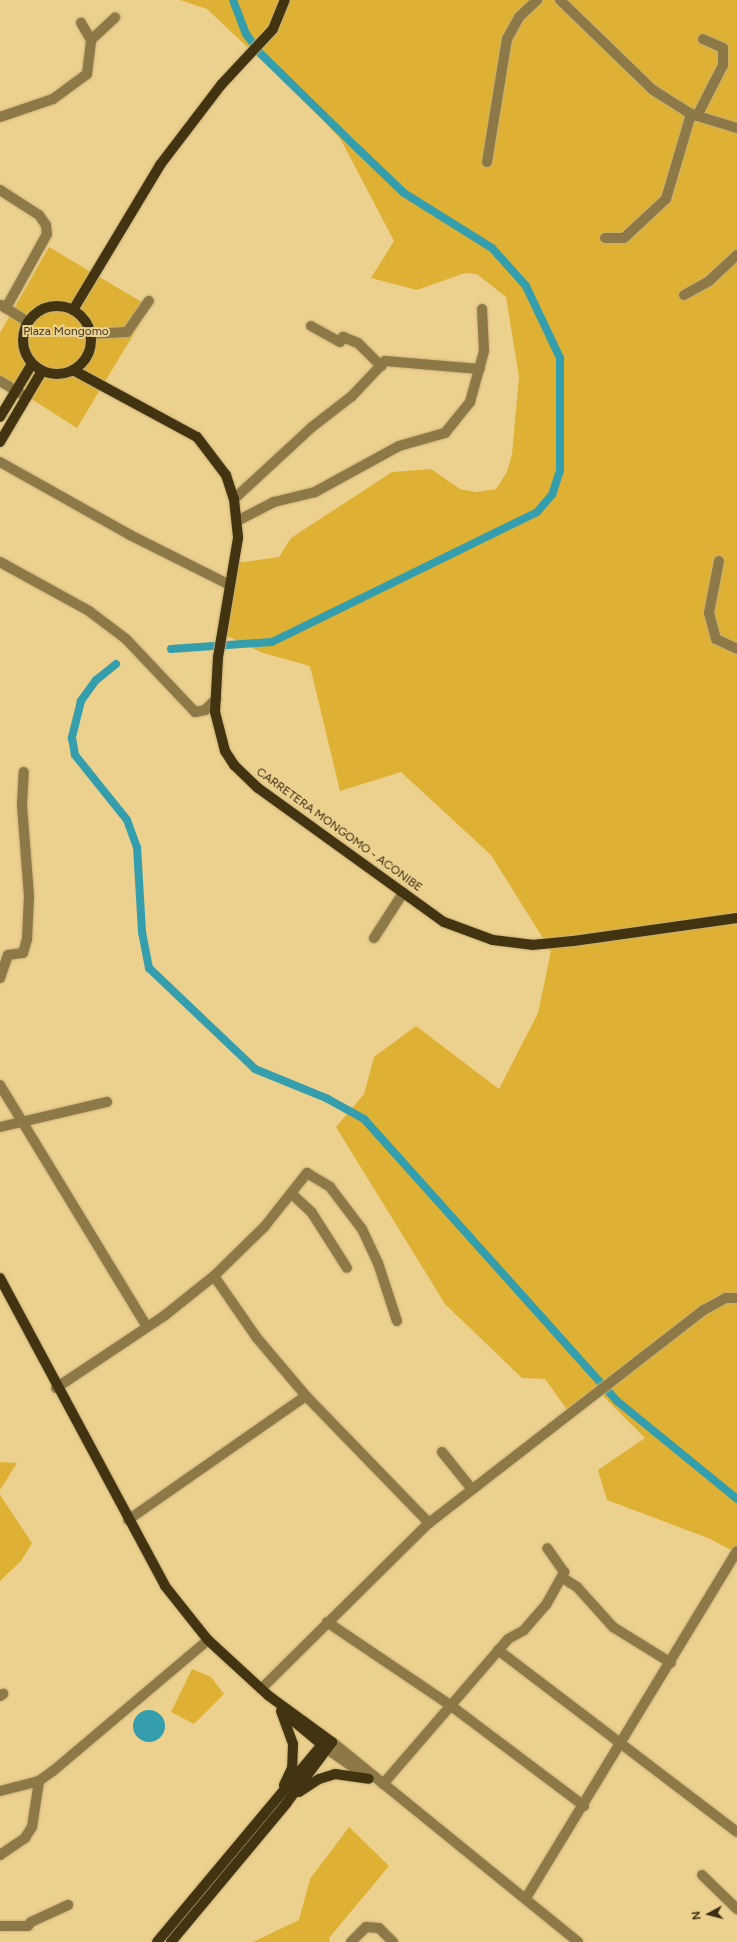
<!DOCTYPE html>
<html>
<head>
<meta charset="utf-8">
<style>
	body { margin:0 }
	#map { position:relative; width:737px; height:1942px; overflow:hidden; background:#ecd08e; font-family:Figtree,sans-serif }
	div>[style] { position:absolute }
	.green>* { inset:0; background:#deb134 }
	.water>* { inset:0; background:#359eac }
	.round { border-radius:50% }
	.canal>* { height:8px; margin:-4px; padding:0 4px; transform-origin:4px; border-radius:4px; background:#359eac }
	.roads { filter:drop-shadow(0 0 1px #c8b076) drop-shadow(0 0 1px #c8b076) }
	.minor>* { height:10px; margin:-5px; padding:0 5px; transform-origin:5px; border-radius:5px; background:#8d7948 }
	.major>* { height:10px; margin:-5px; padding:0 5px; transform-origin:5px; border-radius:5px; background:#423411 }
	.major>.ring { margin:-5px; padding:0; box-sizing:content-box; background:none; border:10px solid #423411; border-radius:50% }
	span { translate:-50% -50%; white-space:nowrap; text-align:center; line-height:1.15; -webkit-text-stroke:4px #ecd08e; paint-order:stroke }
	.park-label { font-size:12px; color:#453b25 }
	.street-label { font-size:12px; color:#3a2f14 }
	.north { position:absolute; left:689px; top:1894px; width:40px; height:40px; -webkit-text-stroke:3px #ecd08e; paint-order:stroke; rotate:263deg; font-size:11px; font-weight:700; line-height:16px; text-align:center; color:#3a2f14 }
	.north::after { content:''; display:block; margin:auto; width:14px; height:18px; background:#3a2f14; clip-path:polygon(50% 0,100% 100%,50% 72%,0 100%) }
</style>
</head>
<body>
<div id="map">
	<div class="green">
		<div style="clip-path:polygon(180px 0,737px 0,737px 1553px,708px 1538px,607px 1500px,598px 1470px,645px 1438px,601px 1394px,571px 1415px,545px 1379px,522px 1378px,445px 1304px,336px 1127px,364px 1094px,374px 1057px,416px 1026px,499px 1089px,538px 1013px,551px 951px,491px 855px,401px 772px,340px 791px,310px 666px,263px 653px,225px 635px,237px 563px,279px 557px,291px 538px,392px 472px,431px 469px,460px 489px,476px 492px,496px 489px,507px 472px,512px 454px,519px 377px,506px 297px,477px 274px,465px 273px,417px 290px,371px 278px,394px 241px,341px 140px,314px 110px,207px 9px)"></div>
		<div style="clip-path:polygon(49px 247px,150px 307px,77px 428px,0 379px,0 333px)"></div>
		<div style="clip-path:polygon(0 1462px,17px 1463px,0 1490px)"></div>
		<div style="clip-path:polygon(0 1495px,32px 1543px,21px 1561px,0 1581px)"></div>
		<div style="clip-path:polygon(192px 1669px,211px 1677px,224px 1694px,194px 1724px,171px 1712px)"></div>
		<div style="clip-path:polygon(349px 1827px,389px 1866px,329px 1938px,330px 1942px,253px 1942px,299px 1920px,310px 1879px)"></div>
	</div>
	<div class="water">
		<div class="round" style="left:133px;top:1710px;width:32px;height:32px"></div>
	</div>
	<div class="canal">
		<div style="left:171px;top:649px;width:101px;rotate:-4deg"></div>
		<div style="left:272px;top:642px;width:295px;rotate:-26.1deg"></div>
		<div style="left:537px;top:512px;width:23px;rotate:-49deg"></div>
		<div style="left:552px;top:495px;width:25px;rotate:-72deg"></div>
		<div style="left:560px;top:471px;width:113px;rotate:-90deg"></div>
		<div style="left:560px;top:358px;width:80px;rotate:-115.3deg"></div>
		<div style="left:526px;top:286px;width:51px;rotate:-131.8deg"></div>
		<div style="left:492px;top:248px;width:104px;rotate:-148deg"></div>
		<div style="left:404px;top:193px;width:65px;rotate:-136.2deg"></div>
		<div style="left:357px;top:148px;width:136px;rotate:-135.6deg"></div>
		<div style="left:260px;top:53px;width:24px;rotate:-126deg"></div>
		<div style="left:246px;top:34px;width:36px;rotate:-111deg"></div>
		<div style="left:116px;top:664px;width:26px;rotate:141deg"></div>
		<div style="left:96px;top:680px;width:26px;rotate:126deg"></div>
		<div style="left:81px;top:701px;width:38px;rotate:104deg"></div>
		<div style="left:72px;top:738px;width:17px;rotate:80deg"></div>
		<div style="left:75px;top:755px;width:83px;rotate:51.3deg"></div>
		<div style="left:127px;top:820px;width:29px;rotate:70deg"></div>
		<div style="left:137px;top:847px;width:85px;rotate:86.6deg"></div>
		<div style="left:142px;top:932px;width:37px;rotate:79deg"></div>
		<div style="left:149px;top:968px;width:146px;rotate:43.6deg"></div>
		<div style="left:255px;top:1069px;width:77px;rotate:22.2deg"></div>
		<div style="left:326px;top:1098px;width:43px;rotate:28.9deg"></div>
		<div style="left:364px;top:1119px;width:379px;rotate:48.1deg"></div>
		<div style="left:617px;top:1401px;width:155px;rotate:39.2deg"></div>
	</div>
	<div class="roads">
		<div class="minor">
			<div style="left:560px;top:0;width:129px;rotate:44.1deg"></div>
			<div style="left:653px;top:90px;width:45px;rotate:32.3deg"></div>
			<div style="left:691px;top:114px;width:48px;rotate:16.9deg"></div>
			<div style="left:91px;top:40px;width:33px;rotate:-43deg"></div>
			<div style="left:697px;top:116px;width:57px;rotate:-63deg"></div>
			<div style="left:723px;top:65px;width:17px;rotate:-90deg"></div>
			<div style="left:723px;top:48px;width:22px;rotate:-156deg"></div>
			<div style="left:0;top:117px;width:56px;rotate:-18.8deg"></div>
			<div style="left:53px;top:99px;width:42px;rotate:-36.3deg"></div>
			<div style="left:87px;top:74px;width:34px;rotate:-83deg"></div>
			<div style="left:91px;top:40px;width:20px;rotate:-120deg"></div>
			<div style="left:487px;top:162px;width:125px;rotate:-80.8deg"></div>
			<div style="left:507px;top:39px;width:25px;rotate:-61deg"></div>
			<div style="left:519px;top:17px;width:25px;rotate:-43deg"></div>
			<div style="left:0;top:190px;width:46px;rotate:32.7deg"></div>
			<div style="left:39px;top:215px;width:12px;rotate:55deg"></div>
			<div style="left:46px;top:225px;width:9px;rotate:84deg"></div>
			<div style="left:47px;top:234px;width:85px;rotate:119deg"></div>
			<div style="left:605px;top:238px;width:19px"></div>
			<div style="left:624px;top:238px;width:57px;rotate:-42.9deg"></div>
			<div style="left:666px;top:199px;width:89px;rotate:-73.6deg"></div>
			<div style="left:684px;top:295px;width:29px;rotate:-29deg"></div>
			<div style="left:709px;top:281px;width:38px;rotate:-43deg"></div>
			<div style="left:1px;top:305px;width:32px;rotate:32deg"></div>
			<div style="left:311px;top:326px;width:33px;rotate:29deg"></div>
			<div style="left:340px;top:342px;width:6px;rotate:-59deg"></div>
			<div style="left:343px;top:337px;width:16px;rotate:22deg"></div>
			<div style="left:358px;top:343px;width:33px;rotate:45deg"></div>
			<div style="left:90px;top:334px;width:37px;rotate:-3deg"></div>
			<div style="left:127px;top:332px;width:38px;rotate:-55deg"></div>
			<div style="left:0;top:381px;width:31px;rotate:31deg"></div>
			<div style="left:0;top:462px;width:149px;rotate:29.3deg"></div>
			<div style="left:130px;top:535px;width:112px;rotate:26.6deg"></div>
			<div style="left:234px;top:499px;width:106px;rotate:-42.7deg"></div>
			<div style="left:312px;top:427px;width:51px;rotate:-37.8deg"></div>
			<div style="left:352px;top:396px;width:48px;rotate:-46.7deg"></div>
			<div style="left:385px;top:361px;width:95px;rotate:4.8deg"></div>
			<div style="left:237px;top:521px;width:42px;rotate:-27.2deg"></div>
			<div style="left:274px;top:502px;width:42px;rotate:-13.7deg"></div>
			<div style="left:315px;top:492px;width:96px;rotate:-28.7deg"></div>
			<div style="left:399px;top:446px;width:48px;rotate:-15.8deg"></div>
			<div style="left:445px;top:433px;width:40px;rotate:-51deg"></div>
			<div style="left:470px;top:402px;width:53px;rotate:-74.6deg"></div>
			<div style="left:484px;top:351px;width:42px;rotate:-92.7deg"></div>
			<div style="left:719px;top:561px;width:53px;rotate:100.9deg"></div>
			<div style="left:709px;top:613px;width:27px;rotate:75deg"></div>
			<div style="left:716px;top:639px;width:23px;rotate:25deg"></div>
			<div style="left:0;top:562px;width:102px;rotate:28.8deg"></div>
			<div style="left:89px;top:611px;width:46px;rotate:37.1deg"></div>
			<div style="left:126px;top:639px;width:100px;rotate:46.6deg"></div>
			<div style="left:195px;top:712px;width:10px;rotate:-11deg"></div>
			<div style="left:205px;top:710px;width:16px;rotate:-45deg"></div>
			<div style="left:374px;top:938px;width:54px;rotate:-57.2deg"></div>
			<div style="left:0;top:978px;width:24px;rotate:-71deg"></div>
			<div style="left:8px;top:955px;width:15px;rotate:-8deg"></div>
			<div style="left:23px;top:953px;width:15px;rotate:-74deg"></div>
			<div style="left:27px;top:939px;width:43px;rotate:-87.3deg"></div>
			<div style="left:29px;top:896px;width:91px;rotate:-94.4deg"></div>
			<div style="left:22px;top:805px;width:33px;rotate:-87deg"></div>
			<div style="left:0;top:1085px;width:283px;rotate:58.7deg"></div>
			<div style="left:0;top:1127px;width:110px;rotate:-13.2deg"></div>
			<div style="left:293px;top:1195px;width:26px;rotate:43deg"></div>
			<div style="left:312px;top:1213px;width:65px;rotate:57.5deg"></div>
			<div style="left:214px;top:1276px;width:75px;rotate:55.3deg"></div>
			<div style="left:257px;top:1338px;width:76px;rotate:49.8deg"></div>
			<div style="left:306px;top:1396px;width:177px;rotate:45.9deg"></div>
			<div style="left:56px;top:1388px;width:130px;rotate:-33.7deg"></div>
			<div style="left:164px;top:1316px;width:64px;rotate:-38.7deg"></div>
			<div style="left:214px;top:1276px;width:71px;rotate:-44.4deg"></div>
			<div style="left:265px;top:1226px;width:68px;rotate:-51.6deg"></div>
			<div style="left:307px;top:1173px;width:27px;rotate:31deg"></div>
			<div style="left:330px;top:1187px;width:53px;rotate:52.7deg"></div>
			<div style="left:362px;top:1229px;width:38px;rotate:65deg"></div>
			<div style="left:378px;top:1263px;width:61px;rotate:71.9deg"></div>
			<div style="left:442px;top:1452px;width:46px;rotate:51.1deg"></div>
			<div style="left:128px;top:1520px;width:217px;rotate:-34.9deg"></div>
			<div style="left:563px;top:1578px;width:17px;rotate:33deg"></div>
			<div style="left:577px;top:1587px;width:54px;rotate:48deg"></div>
			<div style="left:613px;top:1627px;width:68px;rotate:31.8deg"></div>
			<div style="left:327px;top:1622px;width:148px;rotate:34deg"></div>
			<div style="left:450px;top:1705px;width:168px;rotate:37deg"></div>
			<div style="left:498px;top:1650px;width:300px;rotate:37.3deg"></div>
			<div style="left:261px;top:1689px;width:236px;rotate:-44.7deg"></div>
			<div style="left:429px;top:1523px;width:348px;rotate:-37.8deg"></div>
			<div style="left:704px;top:1310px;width:25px;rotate:-29deg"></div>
			<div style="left:726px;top:1298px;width:11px"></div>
			<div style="left:0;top:1696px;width:4px;rotate:-34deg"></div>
			<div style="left:332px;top:1742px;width:317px;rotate:39.1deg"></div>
			<div style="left:327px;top:1749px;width:37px;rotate:35deg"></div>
			<div style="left:383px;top:1784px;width:191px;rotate:-49.2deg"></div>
			<div style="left:508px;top:1639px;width:18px;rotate:-29deg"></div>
			<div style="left:524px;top:1630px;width:33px;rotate:-49deg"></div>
			<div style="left:546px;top:1605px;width:38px;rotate:-61deg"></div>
			<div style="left:564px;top:1572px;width:29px;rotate:-125deg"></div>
			<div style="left:0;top:1791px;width:40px;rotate:-14.4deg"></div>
			<div style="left:39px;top:1781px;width:17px;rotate:-36deg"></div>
			<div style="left:53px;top:1771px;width:203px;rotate:-40.2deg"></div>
			<div style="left:0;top:1855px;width:30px;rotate:-34deg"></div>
			<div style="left:25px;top:1838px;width:13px;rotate:-58deg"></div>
			<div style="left:32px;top:1827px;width:47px;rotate:-81.3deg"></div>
			<div style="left:702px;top:1875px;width:49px;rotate:44.2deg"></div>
			<div style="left:526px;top:1898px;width:406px;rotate:-58.7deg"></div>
			<div style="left:0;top:1926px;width:28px"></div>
			<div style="left:28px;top:1926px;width:5px;rotate:-53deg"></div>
			<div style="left:31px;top:1922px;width:41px;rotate:-24.7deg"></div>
			<div style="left:351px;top:1942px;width:21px;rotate:-45deg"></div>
			<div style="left:366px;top:1927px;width:13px;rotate:4deg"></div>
			<div style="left:379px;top:1928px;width:20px;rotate:45deg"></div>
		</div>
		<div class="major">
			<div class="ring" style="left:23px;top:306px;width:58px;height:58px"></div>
			<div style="left:73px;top:310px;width:169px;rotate:-59deg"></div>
			<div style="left:160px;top:165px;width:101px;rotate:-52.7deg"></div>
			<div style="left:221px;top:85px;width:76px;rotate:-47.1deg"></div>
			<div style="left:273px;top:29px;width:31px;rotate:-68deg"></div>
			<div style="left:73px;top:370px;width:141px;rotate:28.4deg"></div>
			<div style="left:197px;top:437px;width:48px;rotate:52.7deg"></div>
			<div style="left:226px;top:475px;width:25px;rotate:72deg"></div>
			<div style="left:234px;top:499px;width:39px;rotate:84deg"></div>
			<div style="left:238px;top:538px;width:121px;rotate:99.5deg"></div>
			<div style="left:218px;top:657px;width:55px;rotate:93.1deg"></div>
			<div style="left:215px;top:712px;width:40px;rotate:75.6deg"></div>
			<div style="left:225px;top:751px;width:17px;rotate:57deg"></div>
			<div style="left:234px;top:765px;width:33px;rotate:44deg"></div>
			<div style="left:258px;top:788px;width:229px;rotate:35.8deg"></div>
			<div style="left:444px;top:922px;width:52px;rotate:20.2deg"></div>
			<div style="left:493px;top:940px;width:39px;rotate:7deg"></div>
			<div style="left:532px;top:945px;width:41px;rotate:-5.6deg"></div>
			<div style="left:573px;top:941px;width:166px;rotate:-8deg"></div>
			<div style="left:0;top:417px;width:62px;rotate:-58.9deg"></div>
			<div style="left:0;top:442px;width:82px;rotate:-59.4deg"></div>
			<div style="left:0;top:1278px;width:349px;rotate:61.8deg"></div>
			<div style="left:165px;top:1586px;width:69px;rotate:51.5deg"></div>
			<div style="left:208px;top:1640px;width:83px;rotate:42.6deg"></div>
			<div style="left:269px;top:1696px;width:78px;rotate:36.1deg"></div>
			<div style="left:332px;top:1742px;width:77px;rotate:126.6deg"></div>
			<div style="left:286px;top:1804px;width:180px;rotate:129.8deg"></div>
			<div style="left:281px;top:1711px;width:35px;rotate:70deg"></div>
			<div style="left:293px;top:1744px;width:24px;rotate:92deg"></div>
			<div style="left:292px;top:1768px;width:19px;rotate:115deg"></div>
			<div style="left:285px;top:1714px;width:53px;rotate:39.7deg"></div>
			<div style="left:299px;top:1792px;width:24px;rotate:-33deg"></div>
			<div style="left:319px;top:1779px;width:17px;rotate:-17deg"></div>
			<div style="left:335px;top:1774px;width:34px;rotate:8deg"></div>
			<div style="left:157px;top:1942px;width:261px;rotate:-50.1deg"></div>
		</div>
	</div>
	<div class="park-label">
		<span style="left:66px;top:332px">Plaza Mongomo</span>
	</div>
	<div class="street-label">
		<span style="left:339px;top:830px;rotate:36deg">CARRETERA MONGOMO - ACONIBE</span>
	</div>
	<div class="north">N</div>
</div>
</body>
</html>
